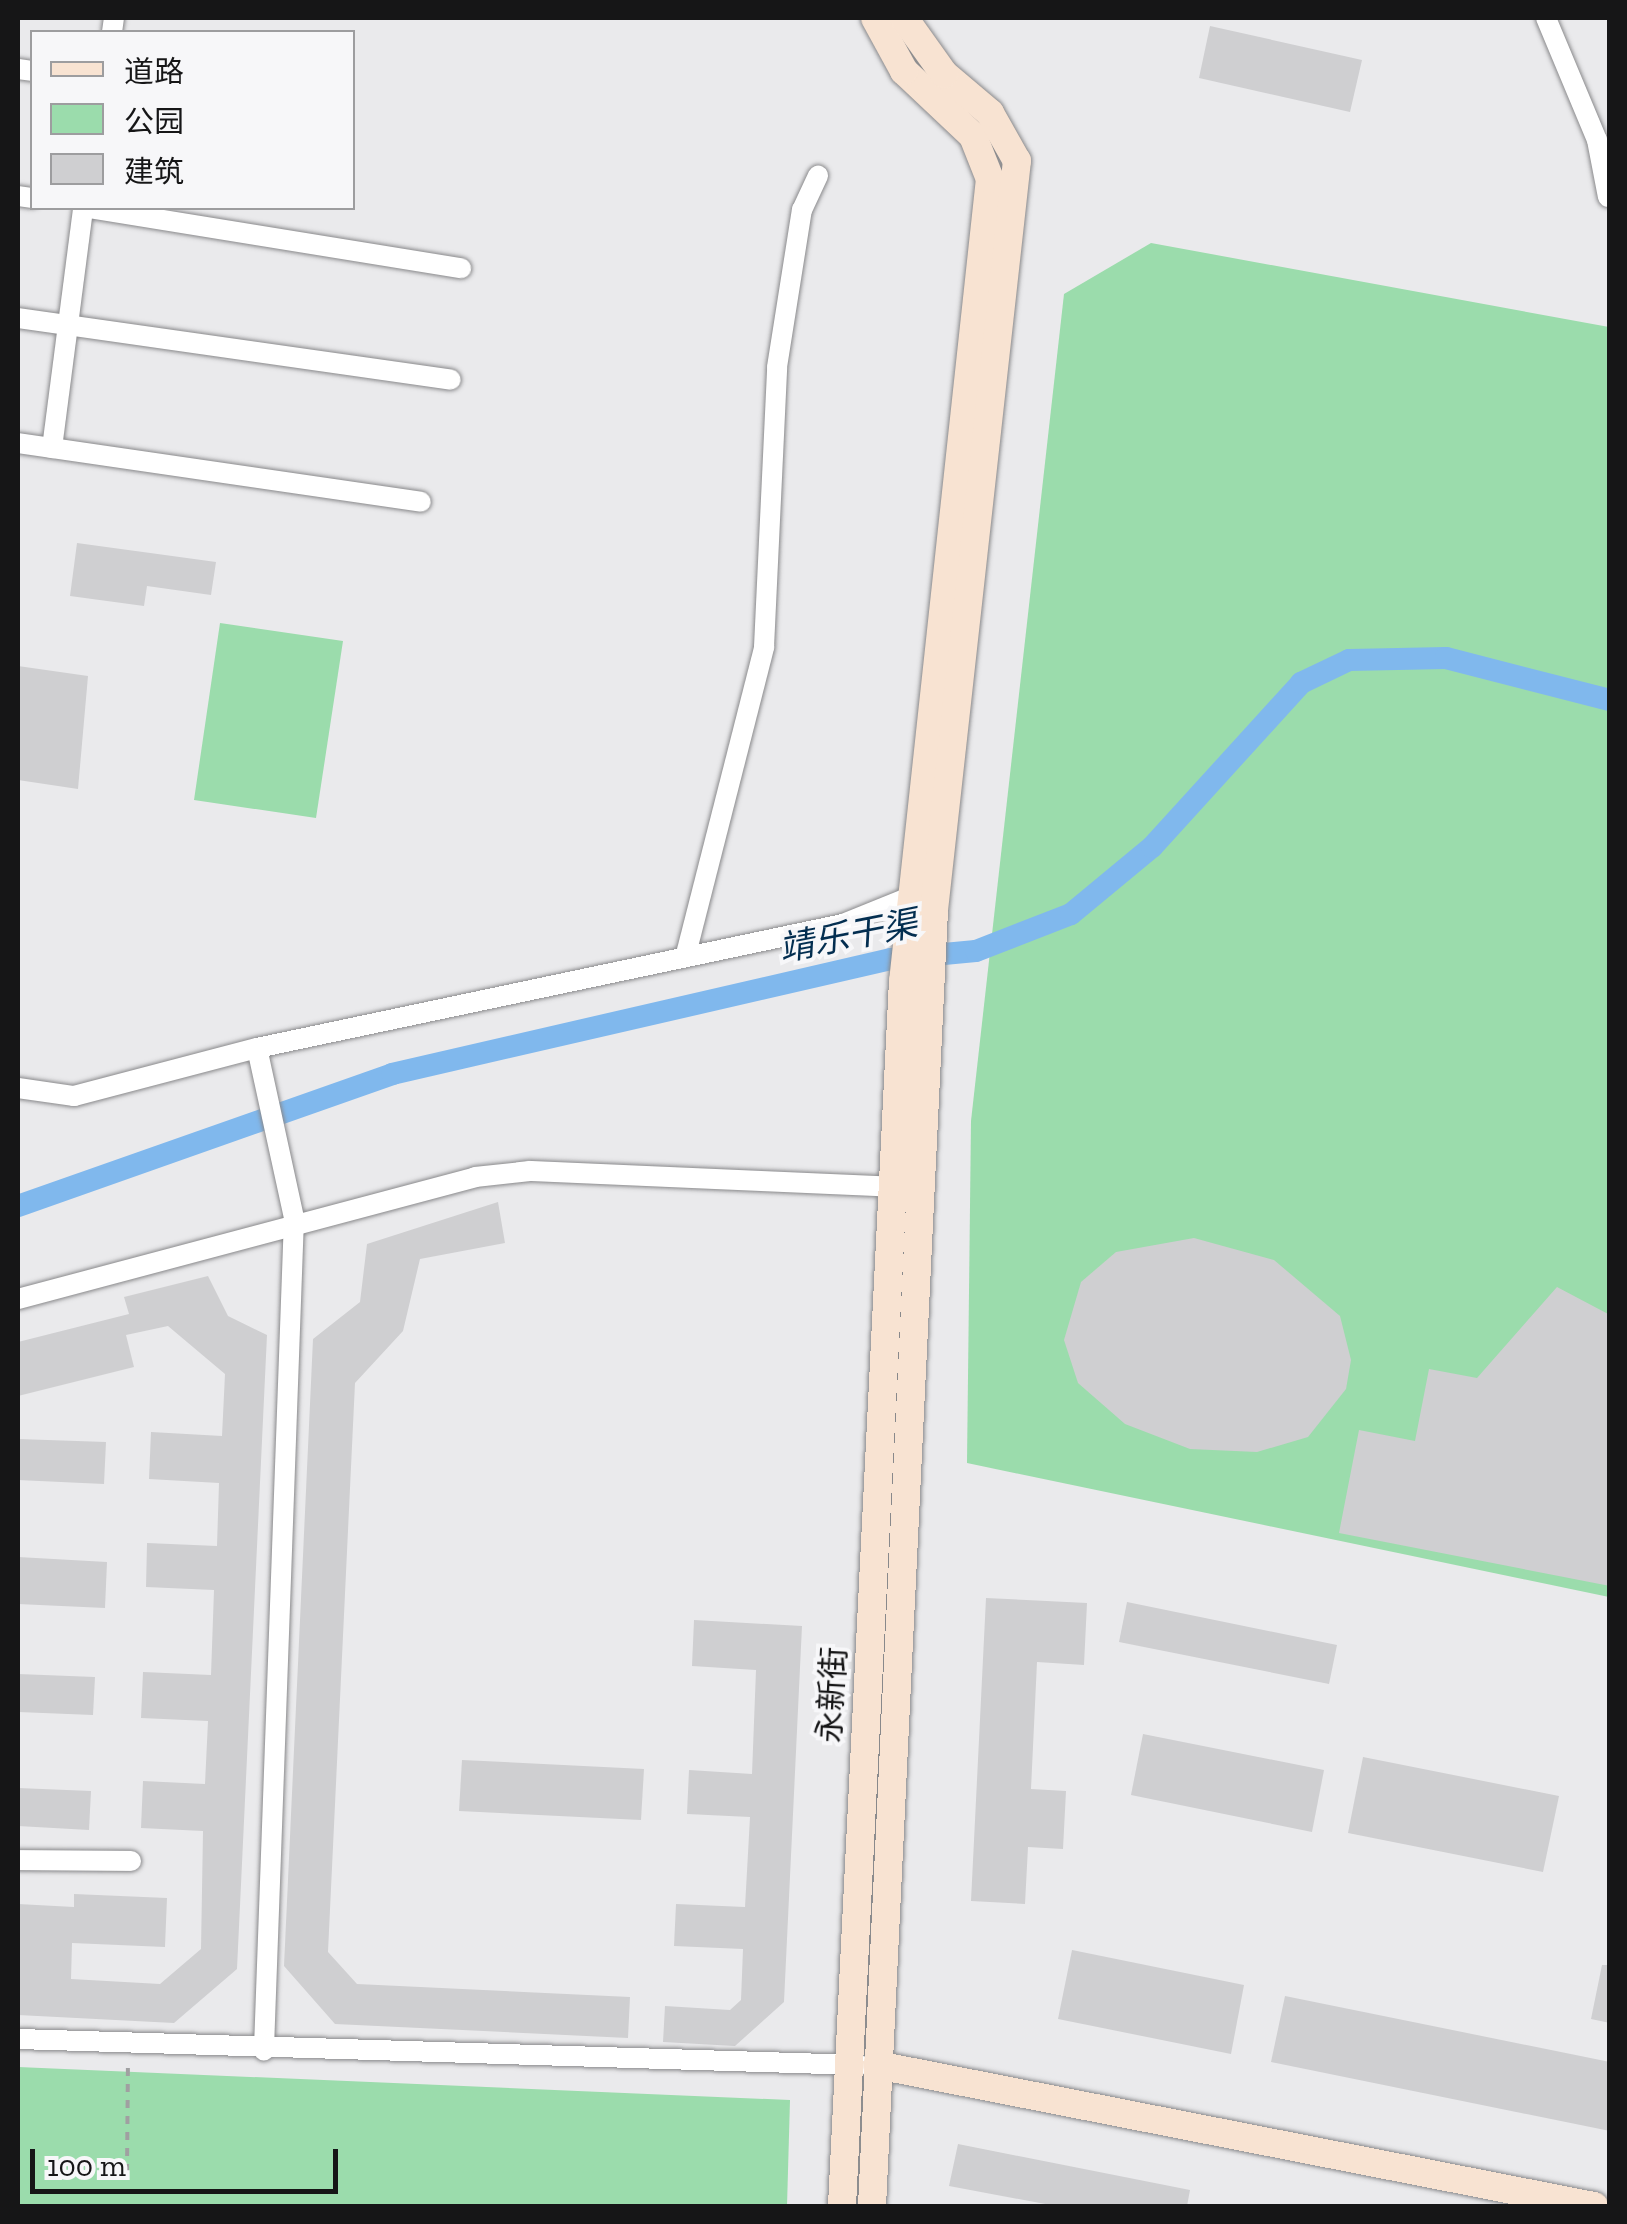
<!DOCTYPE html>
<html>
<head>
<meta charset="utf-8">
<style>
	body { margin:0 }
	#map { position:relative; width:1627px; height:2224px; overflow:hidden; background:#eaeaec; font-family:"Zilla Slab","Noto Sans SC",serif }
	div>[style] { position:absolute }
	.green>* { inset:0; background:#9bdcac }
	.canal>* { height:22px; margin:-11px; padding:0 11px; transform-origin:11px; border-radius:11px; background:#80b8ed }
	.building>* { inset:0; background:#cfcfd1 }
	.path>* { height:4px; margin-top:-2px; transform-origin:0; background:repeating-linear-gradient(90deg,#a0a0a1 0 8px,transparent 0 16px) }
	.roads { filter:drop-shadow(0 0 2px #89898b) drop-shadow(0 0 2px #89898b) }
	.street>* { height:20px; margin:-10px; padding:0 10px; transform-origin:10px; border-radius:10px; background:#fff }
	.secondary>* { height:28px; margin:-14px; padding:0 14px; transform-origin:14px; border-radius:14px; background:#f8e3d2 }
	span { translate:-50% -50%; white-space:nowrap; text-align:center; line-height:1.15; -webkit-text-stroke:8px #f7f7f9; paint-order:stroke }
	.street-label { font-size:32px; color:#161617 }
	.water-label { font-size:35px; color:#032e50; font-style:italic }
	.frame { position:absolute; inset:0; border:20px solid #161617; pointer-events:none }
	.legend { position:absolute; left:30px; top:30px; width:325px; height:180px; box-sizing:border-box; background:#f7f7f9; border:2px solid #9d9d9f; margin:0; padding:12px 18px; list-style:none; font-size:30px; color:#161617 }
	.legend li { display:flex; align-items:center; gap:20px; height:50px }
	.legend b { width:50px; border:2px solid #9d9d9f }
	.scale { position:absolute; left:30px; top:2149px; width:308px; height:45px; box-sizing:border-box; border:5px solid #161617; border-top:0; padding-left:12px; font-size:30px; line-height:35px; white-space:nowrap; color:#161617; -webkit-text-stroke:8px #f7f7f9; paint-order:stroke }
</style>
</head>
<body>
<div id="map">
	<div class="green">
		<div style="clip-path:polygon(1151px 243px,1609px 327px,1609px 1597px,967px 1463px,971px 1121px,1064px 294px)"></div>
		<div style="clip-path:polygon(220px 623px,343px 641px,316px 818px,194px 800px)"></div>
		<div style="clip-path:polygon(18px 2067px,790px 2100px,787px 2206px,18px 2206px)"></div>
	</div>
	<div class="canal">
		<div style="left:18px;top:1206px;width:397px;rotate:-19.4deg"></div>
		<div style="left:392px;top:1074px;width:512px;rotate:-12.98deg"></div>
		<div style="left:891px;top:959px;width:85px;rotate:-5.4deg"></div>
		<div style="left:976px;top:951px;width:102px;rotate:-21.3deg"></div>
		<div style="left:1071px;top:914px;width:105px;rotate:-39.6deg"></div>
		<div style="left:1152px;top:847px;width:222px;rotate:-47.7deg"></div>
		<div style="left:1301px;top:683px;width:53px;rotate:-25.6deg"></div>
		<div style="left:1349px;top:660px;width:97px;rotate:-1.2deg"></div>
		<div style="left:1446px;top:658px;width:169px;rotate:14.4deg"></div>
	</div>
	<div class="building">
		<div style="clip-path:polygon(1210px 26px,1362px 60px,1350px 112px,1199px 78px)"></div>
		<div style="clip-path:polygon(77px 543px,216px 562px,211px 595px,147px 586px,144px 606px,70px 596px)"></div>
		<div style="clip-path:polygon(18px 666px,88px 676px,78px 789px,18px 780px)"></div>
		<div style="clip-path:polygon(498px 1202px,505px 1243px,420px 1259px,403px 1331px,355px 1383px,328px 1952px,357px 1984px,630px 1997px,628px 2038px,335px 2024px,284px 1966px,313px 1339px,360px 1302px,367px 1244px)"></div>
		<div style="clip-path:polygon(1194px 1238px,1274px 1260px,1340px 1316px,1351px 1360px,1346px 1389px,1308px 1437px,1257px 1452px,1190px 1449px,1125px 1424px,1078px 1383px,1064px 1340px,1081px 1282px,1116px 1252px)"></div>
		<div style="clip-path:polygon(208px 1276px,228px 1316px,267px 1335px,237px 1969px,174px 2023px,18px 2015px,18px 1904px,74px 1907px,74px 1894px,167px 1898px,165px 1947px,72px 1943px,71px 1979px,160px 1984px,201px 1949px,203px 1831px,141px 1828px,143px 1781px,205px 1784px,208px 1721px,141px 1718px,143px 1672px,211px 1675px,214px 1590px,146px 1587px,147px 1543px,217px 1546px,219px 1483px,149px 1479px,151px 1432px,222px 1436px,225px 1374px,168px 1326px,126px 1335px,134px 1367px,18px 1396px,18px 1342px,129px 1314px,124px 1297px)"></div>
		<div style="clip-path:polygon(1557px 1287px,1610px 1315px,1610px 1586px,1339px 1533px,1359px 1430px,1415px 1441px,1429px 1369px,1477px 1378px)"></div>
		<div style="clip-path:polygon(18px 1439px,106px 1442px,104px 1484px,18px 1480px)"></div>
		<div style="clip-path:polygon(18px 1557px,107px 1562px,105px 1608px,18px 1604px)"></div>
		<div style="clip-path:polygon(986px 1598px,1087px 1603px,1084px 1665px,1037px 1662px,1031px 1789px,1066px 1791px,1063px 1849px,1028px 1847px,1025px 1904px,971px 1901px)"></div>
		<div style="clip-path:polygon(1127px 1602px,1337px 1645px,1329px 1684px,1119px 1642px)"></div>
		<div style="clip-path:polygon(694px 1620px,802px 1626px,784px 2002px,735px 2046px,663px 2042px,665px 2006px,730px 2010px,741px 2000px,743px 1949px,674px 1946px,676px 1904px,745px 1907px,750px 1817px,687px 1814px,689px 1770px,752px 1774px,756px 1670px,692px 1666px)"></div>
		<div style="clip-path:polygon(18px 1674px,95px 1677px,93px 1715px,18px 1712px)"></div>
		<div style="clip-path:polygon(1143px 1734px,1324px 1770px,1312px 1832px,1131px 1795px)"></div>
		<div style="clip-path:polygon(1363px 1757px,1559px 1796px,1543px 1872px,1348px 1833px)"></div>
		<div style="clip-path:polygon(462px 1760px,644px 1769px,641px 1820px,459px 1811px)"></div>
		<div style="clip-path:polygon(18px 1788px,91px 1791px,89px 1830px,18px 1826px)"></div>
		<div style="clip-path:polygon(1072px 1950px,1244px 1985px,1231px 2054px,1058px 2019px)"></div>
		<div style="clip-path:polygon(1602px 1965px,1610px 1965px,1610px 2023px,1591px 2019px)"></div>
		<div style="clip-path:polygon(1285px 1996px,1610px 2062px,1610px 2131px,1271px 2062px)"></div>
		<div style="clip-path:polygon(958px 2144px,1190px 2190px,1187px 2206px,1056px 2206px,949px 2186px)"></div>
	</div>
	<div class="path">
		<div style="left:127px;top:2172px;width:111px;rotate:-89.5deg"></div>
	</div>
	<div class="roads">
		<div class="street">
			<div style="left:1546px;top:18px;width:132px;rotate:67.3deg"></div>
			<div style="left:1597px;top:140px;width:58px;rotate:79.1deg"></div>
			<div style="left:112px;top:32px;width:14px;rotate:-82deg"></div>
			<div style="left:18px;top:69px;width:14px;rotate:8deg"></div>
			<div style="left:18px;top:196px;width:14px;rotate:8deg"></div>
			<div style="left:89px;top:208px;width:377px;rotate:9.2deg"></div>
			<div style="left:18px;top:318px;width:437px;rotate:8.1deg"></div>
			<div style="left:18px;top:443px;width:407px;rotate:8.3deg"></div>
			<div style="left:52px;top:448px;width:242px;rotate:-82.6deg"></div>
			<div style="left:686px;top:954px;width:317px;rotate:-75.7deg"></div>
			<div style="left:764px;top:647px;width:280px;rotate:-87.3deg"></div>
			<div style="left:777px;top:367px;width:159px;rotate:-81deg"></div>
			<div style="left:802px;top:210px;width:38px;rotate:-65deg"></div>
			<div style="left:257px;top:1048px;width:174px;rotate:77.7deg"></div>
			<div style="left:294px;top:1218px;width:833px;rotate:92.07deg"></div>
			<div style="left:18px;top:1088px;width:57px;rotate:8.1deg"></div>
			<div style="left:74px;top:1096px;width:189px;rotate:-14.7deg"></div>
			<div style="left:257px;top:1048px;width:599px;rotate:-11.95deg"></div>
			<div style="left:843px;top:924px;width:74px;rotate:-22.1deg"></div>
			<div style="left:18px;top:1299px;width:473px;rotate:-14.9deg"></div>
			<div style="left:475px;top:1177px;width:55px;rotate:-6.2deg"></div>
			<div style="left:530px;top:1171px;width:365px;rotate:2.5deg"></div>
			<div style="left:18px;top:1860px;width:113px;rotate:0.5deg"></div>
			<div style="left:18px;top:2039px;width:842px;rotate:1.77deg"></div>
		</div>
		<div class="secondary">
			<div style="left:877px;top:2065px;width:731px;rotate:11.13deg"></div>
			<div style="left:842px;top:2206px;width:1226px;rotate:-87.15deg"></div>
			<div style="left:903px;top:982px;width:808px;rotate:-83.82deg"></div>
			<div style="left:990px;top:179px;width:46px;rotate:-111.6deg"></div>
			<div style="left:973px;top:136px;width:95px;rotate:-136.7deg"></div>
			<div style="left:904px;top:71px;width:60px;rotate:-118.7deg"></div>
			<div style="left:872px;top:2206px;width:1297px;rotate:-87.26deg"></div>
			<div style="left:934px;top:910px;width:754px;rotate:-83.68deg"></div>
			<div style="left:1017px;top:161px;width:55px;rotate:-119.4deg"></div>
			<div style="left:990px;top:113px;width:60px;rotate:-139.7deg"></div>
			<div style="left:944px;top:74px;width:69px;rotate:-125.5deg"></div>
		</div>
	</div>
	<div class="street-label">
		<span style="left:832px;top:1695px;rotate:-87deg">永新街</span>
	</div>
	<div class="water-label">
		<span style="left:848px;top:936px;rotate:-11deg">靖乐干渠</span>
	</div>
	<div class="frame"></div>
	<ul class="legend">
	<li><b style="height:12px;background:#f8e3d2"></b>道路</li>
	<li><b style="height:28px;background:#9bdcac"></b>公园</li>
	<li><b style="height:28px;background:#cfcfd1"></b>建筑</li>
	</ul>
	<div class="scale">100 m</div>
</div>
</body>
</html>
